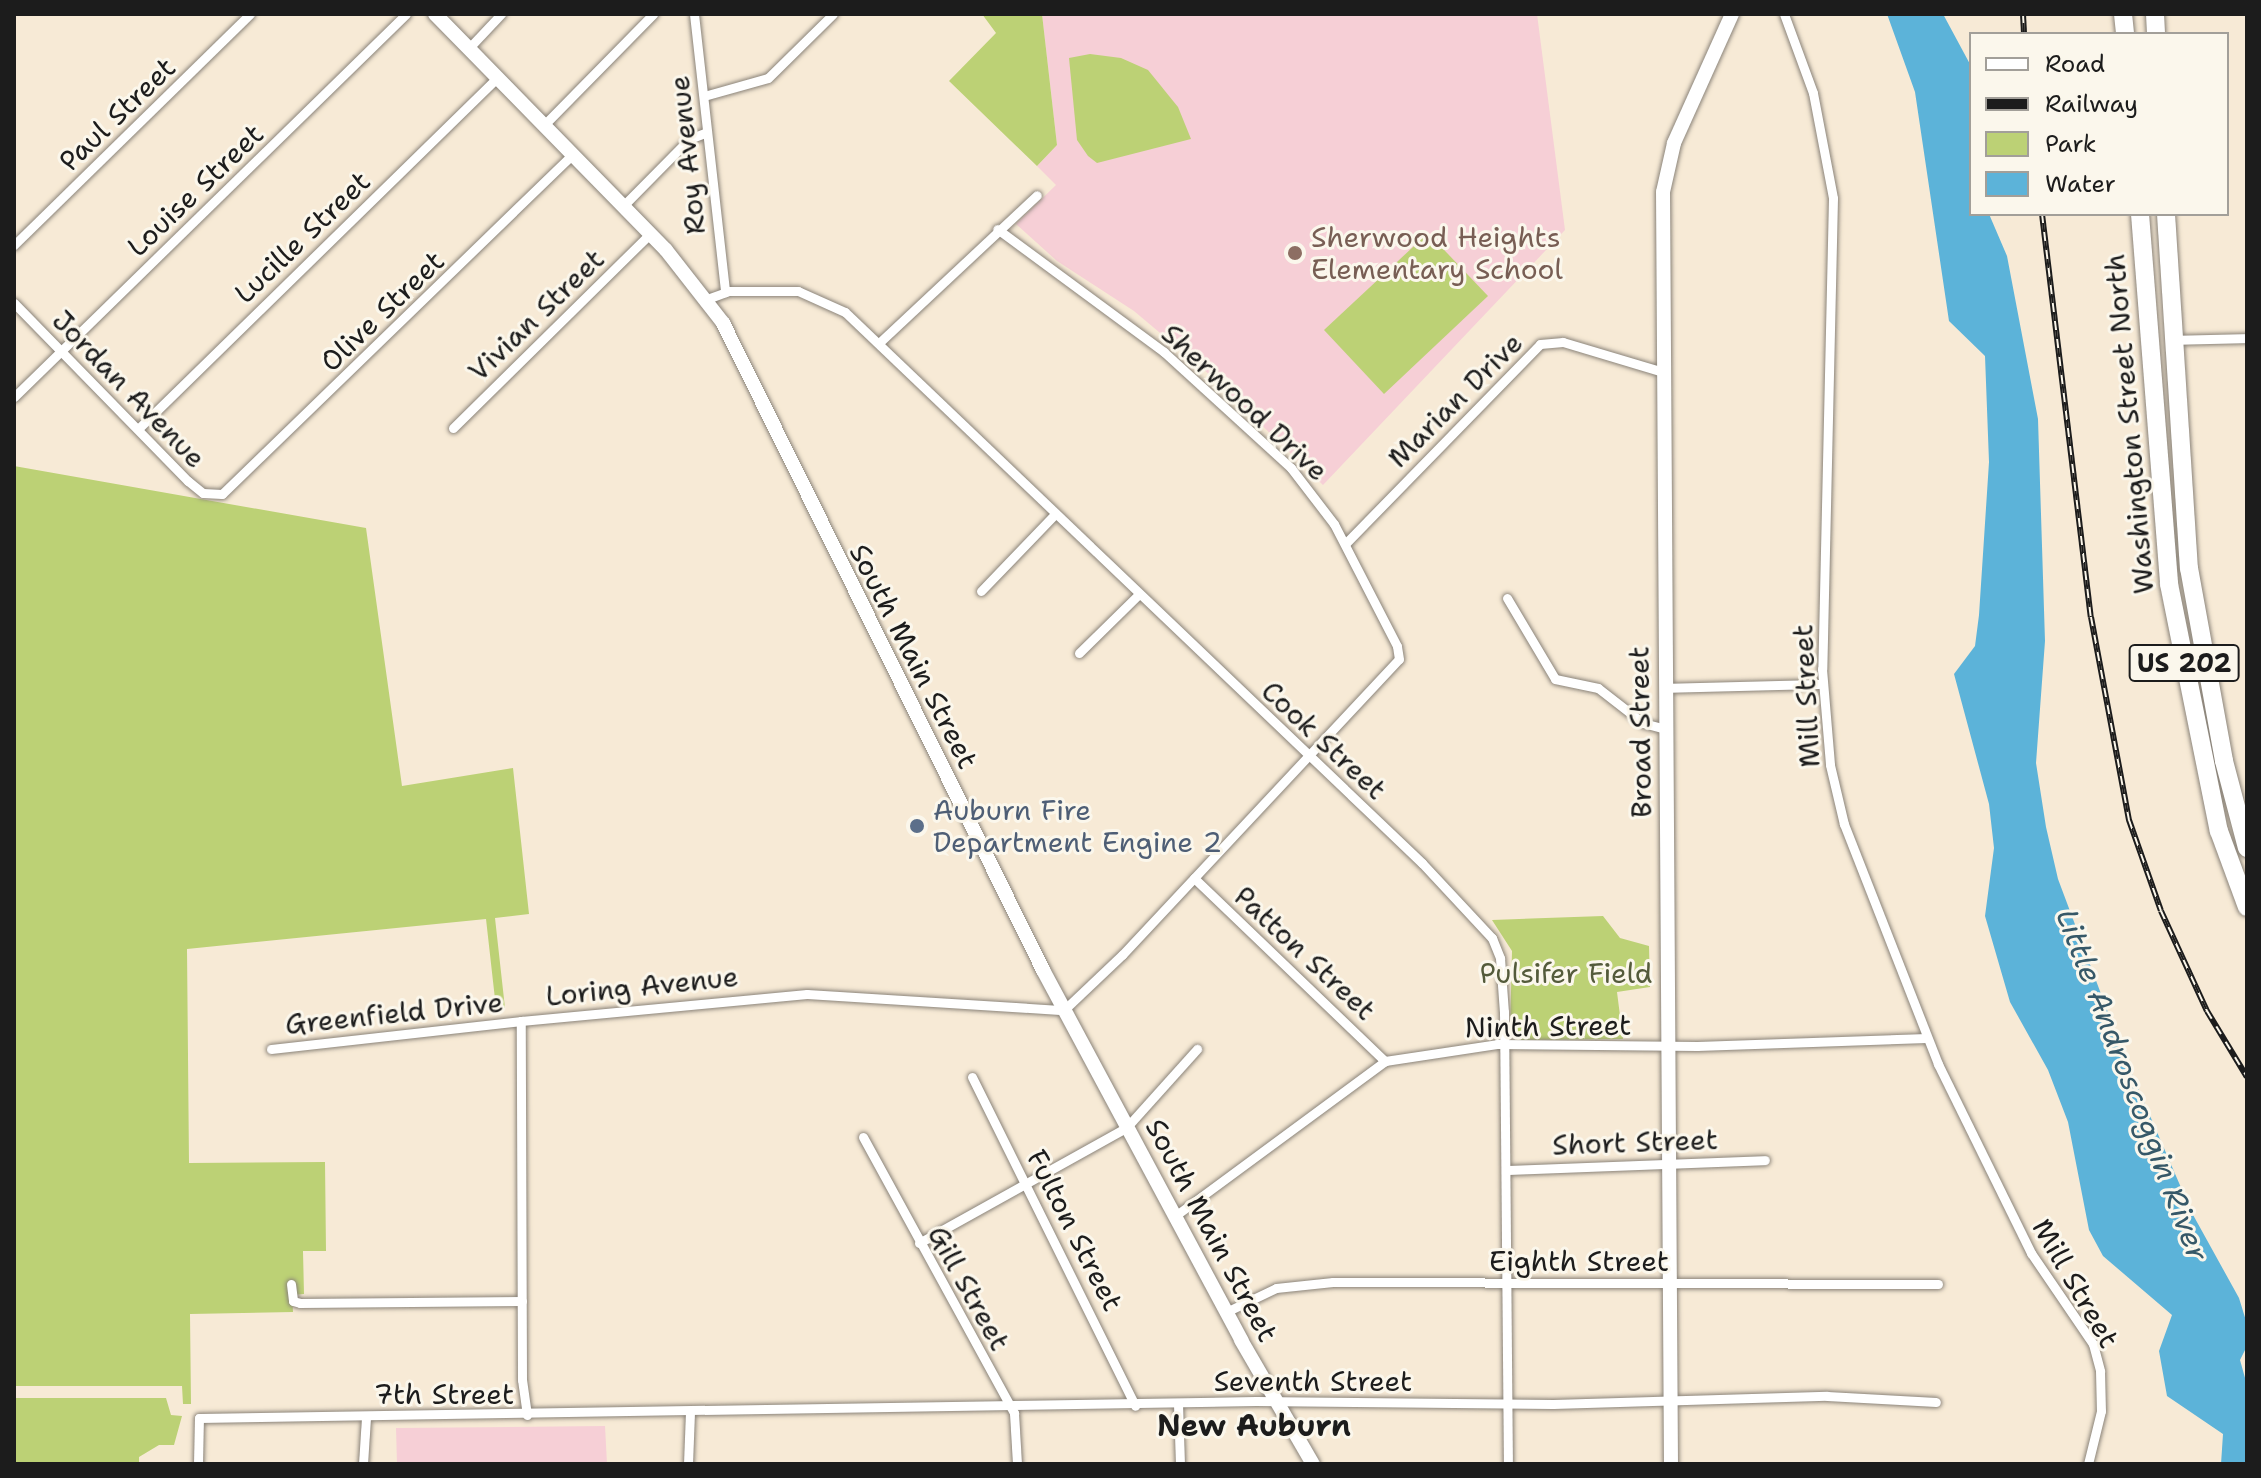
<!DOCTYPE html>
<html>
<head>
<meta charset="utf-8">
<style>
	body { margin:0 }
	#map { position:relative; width:2261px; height:1478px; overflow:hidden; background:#f7ead6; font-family:"Shantell Sans",sans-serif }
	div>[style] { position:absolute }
	.built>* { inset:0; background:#f6cfd6 }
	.green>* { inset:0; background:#bcd175 }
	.water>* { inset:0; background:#5cb3d9 }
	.roads { filter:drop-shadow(0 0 2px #8a8379) drop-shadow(0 0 2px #8a8379) }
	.street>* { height:9px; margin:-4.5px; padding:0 4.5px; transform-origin:4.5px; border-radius:4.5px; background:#fff }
	.secondary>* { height:14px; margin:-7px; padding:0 7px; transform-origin:7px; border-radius:7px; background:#fff }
	.highway>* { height:18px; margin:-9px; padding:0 9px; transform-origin:9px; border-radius:9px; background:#fff }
	.rail>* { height:6px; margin-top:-3px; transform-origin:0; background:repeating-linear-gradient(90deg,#fbf7ec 0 9px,#1c1c1c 0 18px); box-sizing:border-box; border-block:2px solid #1c1c1c }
	.dots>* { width:22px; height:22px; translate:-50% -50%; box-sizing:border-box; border:4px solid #fbf7ec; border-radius:50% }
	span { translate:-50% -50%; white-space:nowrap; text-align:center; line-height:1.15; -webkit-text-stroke:6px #fbf7ec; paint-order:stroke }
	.shield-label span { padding:2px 6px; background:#fbf7ec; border:2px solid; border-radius:6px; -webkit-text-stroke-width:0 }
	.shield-label { font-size:26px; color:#1c1c1c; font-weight:700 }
	.street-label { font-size:28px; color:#1c1c1c }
	.education-label { font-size:28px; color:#785e54 }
	.left { translate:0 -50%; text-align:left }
	.service-label { font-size:28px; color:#4e5e75 }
	.park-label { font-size:28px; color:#545b3b }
	.water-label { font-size:30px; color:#365868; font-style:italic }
	.neighbourhood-label { font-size:30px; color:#1c1c1c; font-weight:700 }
	.frame { position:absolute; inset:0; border:16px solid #1c1c1c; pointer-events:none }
	.legend { position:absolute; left:1969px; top:32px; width:260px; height:184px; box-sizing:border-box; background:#fbf7ec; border:2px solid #a29f99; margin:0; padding:10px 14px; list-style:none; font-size:24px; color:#1c1c1c }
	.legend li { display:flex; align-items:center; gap:16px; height:40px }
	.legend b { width:40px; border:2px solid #a29f99 }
</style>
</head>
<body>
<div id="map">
	<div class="built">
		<div style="clip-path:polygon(1042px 14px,1537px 14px,1565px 230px,1323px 485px,1210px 375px,1134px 311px,1057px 261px,1016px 224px,1056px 185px,1037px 166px,1057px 145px)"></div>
		<div style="clip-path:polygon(605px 1426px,607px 1464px,397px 1464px,396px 1428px)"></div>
	</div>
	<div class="green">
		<div style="clip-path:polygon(982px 14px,1042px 14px,1057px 145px,1037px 166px,949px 81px,996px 33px)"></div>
		<div style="clip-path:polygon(1090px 54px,1121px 58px,1148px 70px,1178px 107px,1191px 139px,1097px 163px,1088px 156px,1077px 140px,1069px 58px)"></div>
		<div style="clip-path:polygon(1428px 233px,1488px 296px,1384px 394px,1324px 330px)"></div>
		<div style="clip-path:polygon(14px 466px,366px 528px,402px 786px,513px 768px,529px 914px,495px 918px,505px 1008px,496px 1008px,486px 919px,187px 949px,189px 1163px,325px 1162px,326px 1251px,303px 1251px,304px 1294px,292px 1295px,293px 1312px,190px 1314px,191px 1404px,183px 1404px,182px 1386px,14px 1386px)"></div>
		<div style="clip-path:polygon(1603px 916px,1620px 938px,1649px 946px,1650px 987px,1617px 992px,1623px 1039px,1516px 1040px,1510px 1034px,1512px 951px,1492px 920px)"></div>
		<div style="clip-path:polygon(14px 1398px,166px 1398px,171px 1415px,182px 1416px,174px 1445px,159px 1445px,139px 1457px,139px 1464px,14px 1464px)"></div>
	</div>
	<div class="water">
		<div style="clip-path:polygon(1887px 14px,1943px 14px,1971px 66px,1971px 214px,1989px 214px,2007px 256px,2038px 419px,2045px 641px,2036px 763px,2046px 827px,2058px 879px,2125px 1058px,2192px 1213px,2239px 1298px,2247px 1324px,2247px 1346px,2240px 1360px,2247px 1385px,2247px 1464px,2221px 1464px,2223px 1434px,2167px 1396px,2159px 1351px,2172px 1315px,2103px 1256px,2089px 1230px,2068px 1122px,2048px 1070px,2010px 1002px,1985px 916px,1994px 848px,1989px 804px,1954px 674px,1975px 646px,1979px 615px,1989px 462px,1985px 356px,1949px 321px,1915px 92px)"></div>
	</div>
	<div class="roads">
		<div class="street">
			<div style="left:694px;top:14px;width:280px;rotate:83.6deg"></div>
			<div style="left:1784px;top:14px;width:84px;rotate:69.8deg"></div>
			<div style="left:1813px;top:93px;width:107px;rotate:79.2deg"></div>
			<div style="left:1833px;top:198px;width:471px;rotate:91.3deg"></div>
			<div style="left:1822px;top:669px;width:96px;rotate:85.2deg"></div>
			<div style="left:1830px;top:765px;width:61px;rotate:76.7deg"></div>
			<div style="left:1844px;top:824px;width:258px;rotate:68.6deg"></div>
			<div style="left:1938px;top:1064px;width:211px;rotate:63.8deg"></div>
			<div style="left:2031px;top:1253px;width:110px;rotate:55.7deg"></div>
			<div style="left:2093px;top:1344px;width:28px;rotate:75deg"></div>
			<div style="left:2100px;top:1371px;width:40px;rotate:88.6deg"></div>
			<div style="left:2101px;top:1411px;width:55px;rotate:103.8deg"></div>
			<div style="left:469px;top:48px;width:47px;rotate:-46.7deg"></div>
			<div style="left:704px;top:96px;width:66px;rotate:-15.7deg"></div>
			<div style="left:768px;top:78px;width:91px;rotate:-44.6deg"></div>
			<div style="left:544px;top:125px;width:156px;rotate:-45.5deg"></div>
			<div style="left:623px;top:206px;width:94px;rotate:-45.4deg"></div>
			<div style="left:689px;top:139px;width:19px;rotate:-21deg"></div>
			<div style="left:14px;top:245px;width:330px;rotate:-44.4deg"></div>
			<div style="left:707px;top:299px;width:23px;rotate:-20deg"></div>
			<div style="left:729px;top:291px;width:69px"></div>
			<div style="left:798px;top:291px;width:51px;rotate:24.1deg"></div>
			<div style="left:845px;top:312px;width:798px;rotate:43.68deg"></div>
			<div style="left:1422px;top:863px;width:103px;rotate:47deg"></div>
			<div style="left:1492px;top:938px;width:22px;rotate:68deg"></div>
			<div style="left:1500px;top:958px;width:54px;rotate:85.8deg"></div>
			<div style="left:1504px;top:1012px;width:452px;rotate:89.5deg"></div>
			<div style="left:14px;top:303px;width:249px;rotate:45.7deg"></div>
			<div style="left:188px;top:481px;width:19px;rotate:39deg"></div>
			<div style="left:203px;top:493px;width:19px;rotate:3deg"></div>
			<div style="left:222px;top:494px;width:489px;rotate:-44.1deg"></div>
			<div style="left:2173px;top:340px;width:74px;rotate:-1.5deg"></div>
			<div style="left:879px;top:343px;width:216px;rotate:-43.1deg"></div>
			<div style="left:14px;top:397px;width:548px;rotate:-44.33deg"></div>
			<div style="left:453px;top:428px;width:276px;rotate:-44.6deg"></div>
			<div style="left:138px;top:429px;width:503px;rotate:-44.36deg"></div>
			<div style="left:1345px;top:544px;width:279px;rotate:-45.7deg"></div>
			<div style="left:1540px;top:344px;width:23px;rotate:-5deg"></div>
			<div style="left:1563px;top:342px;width:104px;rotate:16.7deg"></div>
			<div style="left:981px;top:591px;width:107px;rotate:-46.1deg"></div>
			<div style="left:1507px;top:598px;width:94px;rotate:59.3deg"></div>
			<div style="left:1555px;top:679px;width:44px;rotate:11.8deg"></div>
			<div style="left:1598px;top:688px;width:57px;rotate:37.9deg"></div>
			<div style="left:1643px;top:723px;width:24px;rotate:15deg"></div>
			<div style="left:1079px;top:653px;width:84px;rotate:-44.5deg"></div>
			<div style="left:1665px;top:688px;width:158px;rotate:-1.5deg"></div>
			<div style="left:1194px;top:878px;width:265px;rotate:43.8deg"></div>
			<div style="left:271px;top:1049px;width:252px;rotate:-6.4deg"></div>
			<div style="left:972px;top:1077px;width:367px;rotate:63.6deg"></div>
			<div style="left:863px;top:1137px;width:315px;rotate:61.3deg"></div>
			<div style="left:1014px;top:1413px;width:51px;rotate:86.6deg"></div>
			<div style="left:1506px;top:1170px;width:259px;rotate:-2.2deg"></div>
			<div style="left:1175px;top:1216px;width:261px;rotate:-36.4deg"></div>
			<div style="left:1385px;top:1061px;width:113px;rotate:-8.6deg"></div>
			<div style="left:1497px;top:1044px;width:200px;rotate:0.6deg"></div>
			<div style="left:1697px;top:1046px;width:230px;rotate:-2deg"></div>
			<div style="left:919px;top:1243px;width:238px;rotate:-29.1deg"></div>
			<div style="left:1127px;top:1127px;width:105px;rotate:-48.1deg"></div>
			<div style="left:291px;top:1284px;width:17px;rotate:83deg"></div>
			<div style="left:293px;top:1301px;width:7px;rotate:16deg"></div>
			<div style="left:300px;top:1303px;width:222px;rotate:-0.5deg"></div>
			<div style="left:1226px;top:1312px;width:55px;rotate:-25.6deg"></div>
			<div style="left:1276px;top:1288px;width:57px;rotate:-6deg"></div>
			<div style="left:1333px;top:1282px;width:605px;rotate:0.19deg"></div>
			<div style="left:1178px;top:1404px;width:60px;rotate:88.1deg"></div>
			<div style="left:527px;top:1415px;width:35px;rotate:-98deg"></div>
			<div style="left:522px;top:1380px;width:359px;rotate:-90.2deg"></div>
			<div style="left:521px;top:1021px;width:287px;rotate:-5.4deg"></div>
			<div style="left:807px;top:994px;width:257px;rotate:3.6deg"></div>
			<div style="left:1064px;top:1010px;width:80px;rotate:-43.5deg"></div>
			<div style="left:1122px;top:955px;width:405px;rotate:-46.9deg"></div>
			<div style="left:1399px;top:659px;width:13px;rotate:-99deg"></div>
			<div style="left:1397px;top:646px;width:137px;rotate:-117.3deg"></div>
			<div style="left:1334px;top:524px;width:71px;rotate:-127.5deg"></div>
			<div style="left:1291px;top:468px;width:172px;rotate:-137.6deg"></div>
			<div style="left:1164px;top:352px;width:207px;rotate:-143.6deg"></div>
			<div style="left:198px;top:1464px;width:46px;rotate:-88.8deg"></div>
			<div style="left:199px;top:1418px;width:1057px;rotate:-0.92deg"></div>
			<div style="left:1256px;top:1401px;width:297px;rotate:0.6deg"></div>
			<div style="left:1553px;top:1404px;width:274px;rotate:-1.7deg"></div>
			<div style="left:1827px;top:1396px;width:109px;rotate:3.2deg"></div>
			<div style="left:363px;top:1464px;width:47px;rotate:-86.3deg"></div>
			<div style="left:688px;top:1464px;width:51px;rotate:-87.8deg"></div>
		</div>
		<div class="secondary">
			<div style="left:435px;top:14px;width:330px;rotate:45.6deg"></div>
			<div style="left:666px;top:250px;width:93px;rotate:52deg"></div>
			<div style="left:723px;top:323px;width:722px;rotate:63.68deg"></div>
			<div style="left:1043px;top:970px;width:420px;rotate:61.8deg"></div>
			<div style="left:1241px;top:1340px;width:143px;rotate:59.9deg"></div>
			<div style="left:1671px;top:1464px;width:1272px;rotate:-90.36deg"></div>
			<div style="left:1663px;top:192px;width:50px;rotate:-77.3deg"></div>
			<div style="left:1674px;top:143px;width:141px;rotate:-65.8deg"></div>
		</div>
		<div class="highway">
			<div style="left:2123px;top:14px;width:20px;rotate:84deg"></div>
			<div style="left:2155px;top:14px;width:20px;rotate:87deg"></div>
			<div style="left:2140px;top:214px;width:371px;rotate:85.5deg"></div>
			<div style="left:2169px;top:584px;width:252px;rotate:78.6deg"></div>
			<div style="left:2219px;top:831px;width:81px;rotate:69.8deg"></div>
			<div style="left:2166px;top:214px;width:355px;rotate:86.3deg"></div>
			<div style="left:2189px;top:568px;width:196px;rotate:79.7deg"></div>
			<div style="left:2224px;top:761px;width:90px;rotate:75.2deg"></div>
		</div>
	</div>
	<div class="rail">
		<div style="left:2023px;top:14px;width:20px;rotate:87deg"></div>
		<div style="left:2042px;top:214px;width:406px;rotate:83.1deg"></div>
		<div style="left:2091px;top:617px;width:207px;rotate:79.4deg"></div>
		<div style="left:2129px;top:820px;width:96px;rotate:70.6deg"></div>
		<div style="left:2161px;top:911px;width:110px;rotate:65.3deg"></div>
		<div style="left:2207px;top:1011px;width:77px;rotate:58.8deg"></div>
	</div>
	<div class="dots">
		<div style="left:1295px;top:253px;background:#8d6e63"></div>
		<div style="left:917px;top:826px;background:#5c6f8a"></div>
	</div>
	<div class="shield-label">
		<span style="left:2184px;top:663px">US 202</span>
	</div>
	<div class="street-label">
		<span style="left:117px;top:114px;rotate:-44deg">Paul Street</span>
		<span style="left:687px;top:155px;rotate:-96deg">Roy Avenue</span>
		<span style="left:195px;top:190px;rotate:-44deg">Louise Street</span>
		<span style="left:302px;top:237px;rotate:-44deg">Lucille Street</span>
		<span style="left:382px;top:311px;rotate:-44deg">Olive Street</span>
		<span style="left:536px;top:315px;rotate:-44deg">Vivian Street</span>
		<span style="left:129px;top:389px;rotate:46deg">Jordan Avenue</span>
		<span style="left:1455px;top:400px;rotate:-45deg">Marian Drive</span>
		<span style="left:1245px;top:402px;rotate:43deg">Sherwood Drive</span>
		<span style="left:2129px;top:424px;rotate:-95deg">Washington Street North</span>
		<span style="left:914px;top:656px;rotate:63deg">South Main Street</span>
		<span style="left:1806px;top:696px;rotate:-93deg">Mill Street</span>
		<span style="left:1640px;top:732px;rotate:-91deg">Broad Street</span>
		<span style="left:1324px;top:740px;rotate:43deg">Cook Street</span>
		<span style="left:1305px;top:953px;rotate:43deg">Patton Street</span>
		<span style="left:642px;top:986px;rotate:-6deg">Loring Avenue</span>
		<span style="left:394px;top:1013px;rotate:-6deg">Greenfield Drive</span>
		<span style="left:1548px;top:1026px;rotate:-1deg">Ninth Street</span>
		<span style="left:1635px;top:1142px;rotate:-2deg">Short Street</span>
		<span style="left:1075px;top:1230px;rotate:63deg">Fulton Street</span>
		<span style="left:1212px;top:1230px;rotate:62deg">South Main Street</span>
		<span style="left:1579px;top:1261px">Eighth Street</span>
		<span style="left:2076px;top:1283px;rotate:60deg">Mill Street</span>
		<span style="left:969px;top:1288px;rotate:61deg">Gill Street</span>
		<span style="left:1313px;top:1381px">Seventh Street</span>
		<span style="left:444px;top:1394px">7th Street</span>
	</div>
	<div class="education-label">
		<span class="left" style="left:1311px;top:253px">Sherwood Heights<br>Elementary School</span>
	</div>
	<div class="service-label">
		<span class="left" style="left:933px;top:826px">Auburn Fire<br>Department Engine 2</span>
	</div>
	<div class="park-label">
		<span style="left:1566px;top:973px">Pulsifer Field</span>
	</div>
	<div class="water-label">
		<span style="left:2132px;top:1085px;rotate:69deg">Little Androscoggin River</span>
	</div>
	<div class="neighbourhood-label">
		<span style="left:1254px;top:1426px">New Auburn</span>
	</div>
	<div class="frame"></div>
	<ul class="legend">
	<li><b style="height:10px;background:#fff"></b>Road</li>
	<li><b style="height:10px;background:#1c1c1c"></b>Railway</li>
	<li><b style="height:22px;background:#bcd175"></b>Park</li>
	<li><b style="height:22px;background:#5cb3d9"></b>Water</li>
	</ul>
</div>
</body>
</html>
